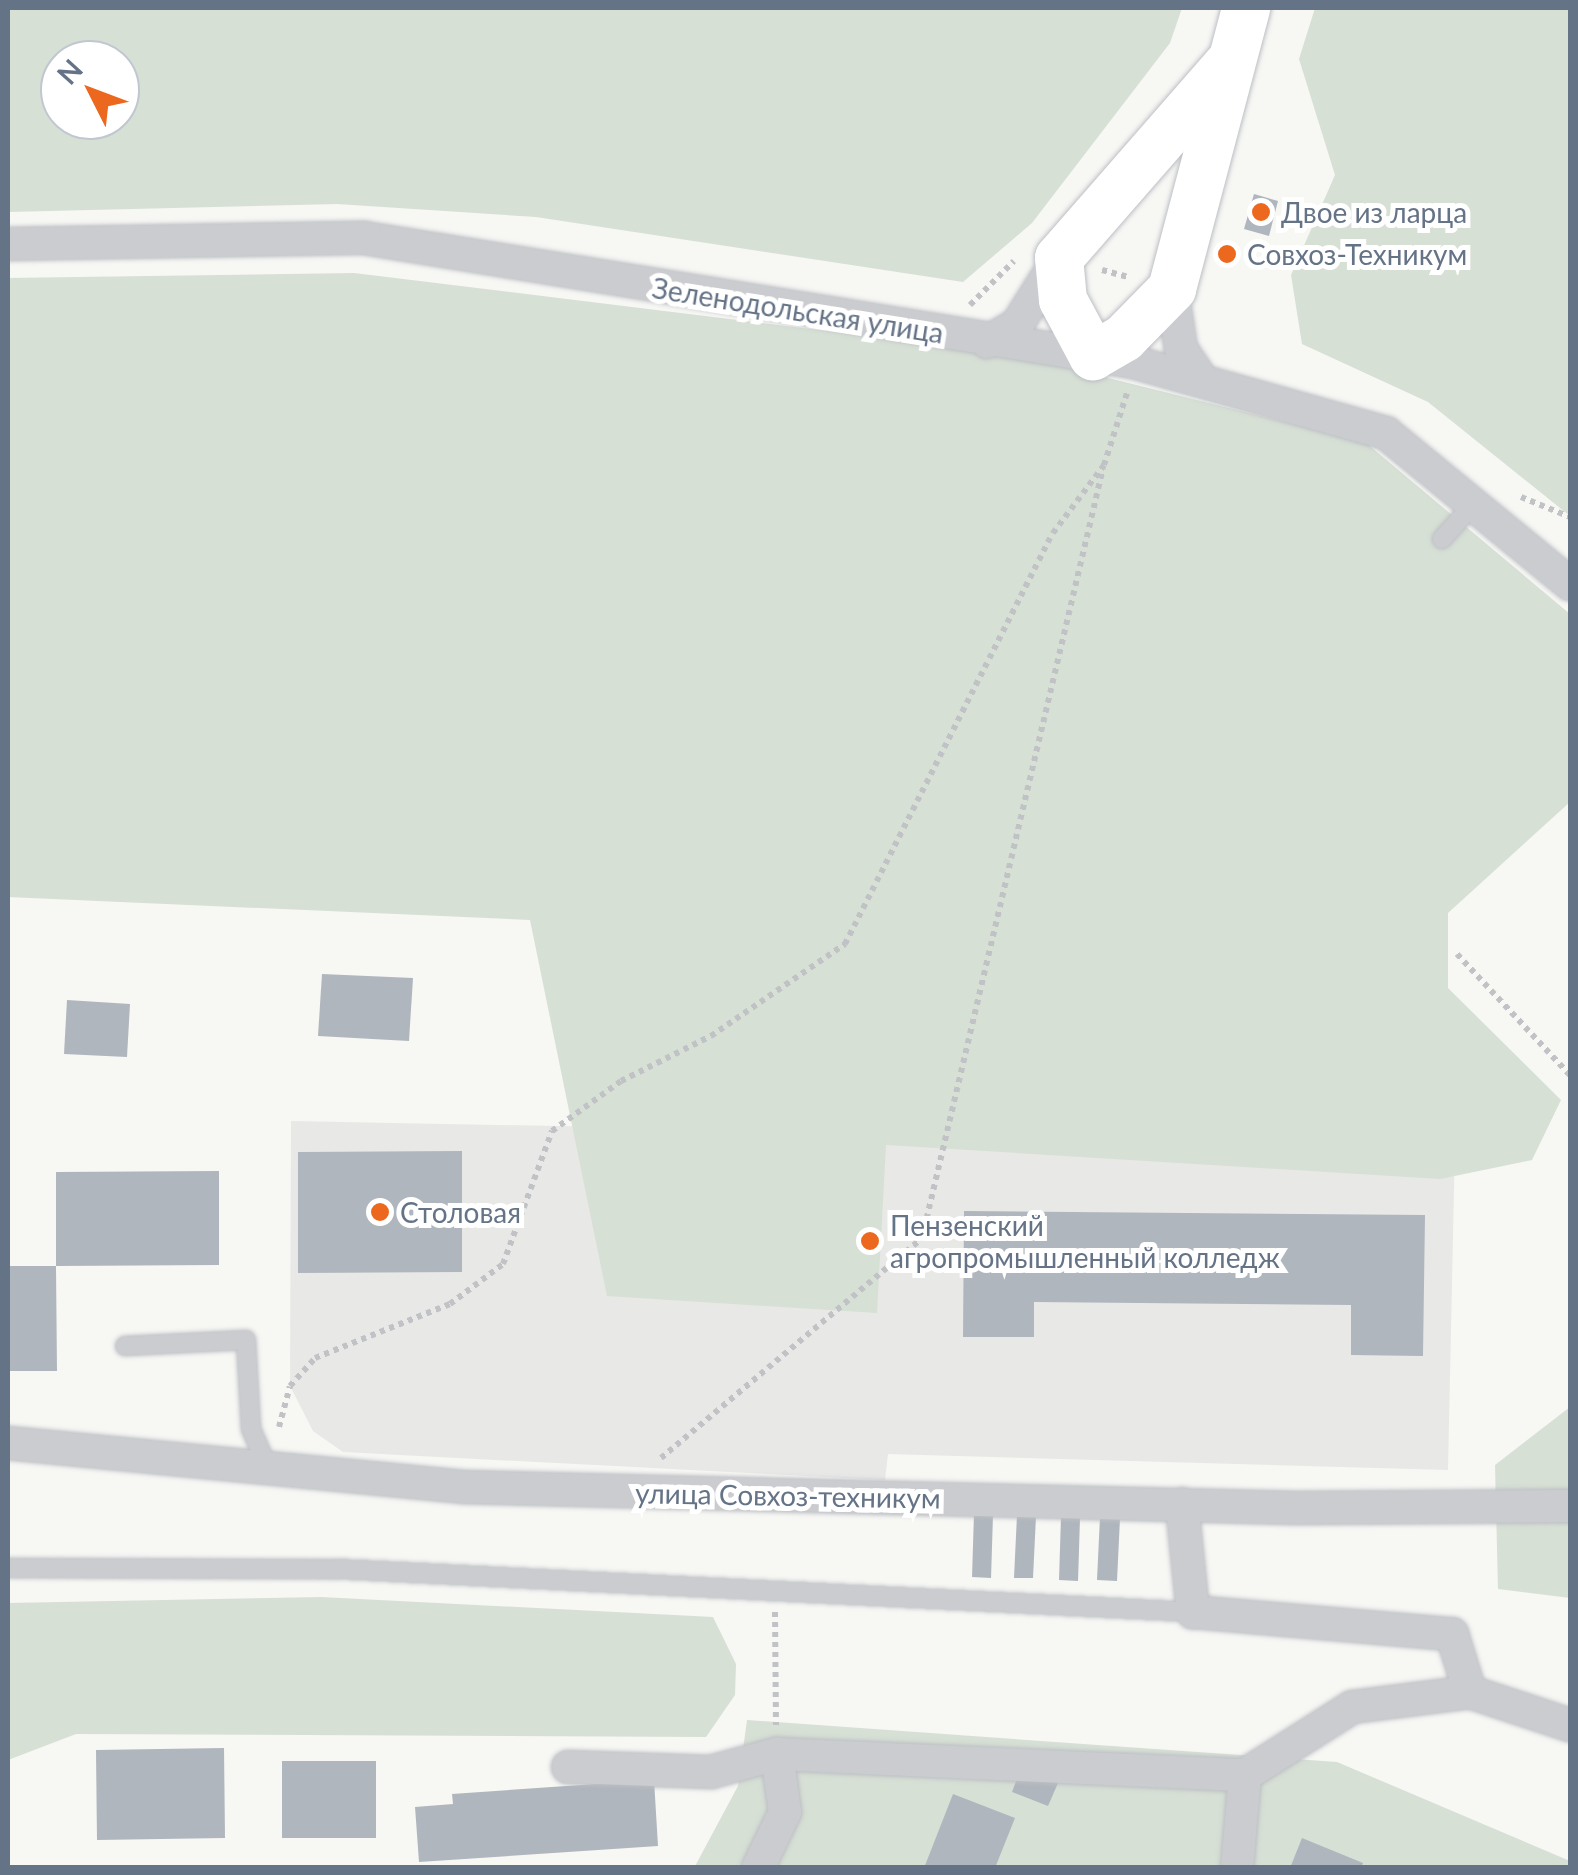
<!DOCTYPE html>
<html>
<head>
<meta charset="utf-8">
<style>
	body { margin:0 }
	#map { position:relative; width:1578px; height:1875px; overflow:hidden; background:#f7f7f4; font-family:Lato,sans-serif }
	div>[style] { position:absolute }
	.built>* { inset:0; background:#e8e8e7 }
	.green>* { inset:0; background:#d7e0d5 }
	.building>* { inset:0; background:#b0b6bd }
	.path>* { height:6px; margin-top:-3px; transform-origin:0; background:repeating-linear-gradient(90deg,#c1c2c5 0 5px,transparent 0 10px) }
	.roads { filter:drop-shadow(0 0 2px #bcbfc4) drop-shadow(0 0 2px #bcbfc4) }
	.lane>* { height:18px; margin:-9px; padding:0 9px; transform-origin:9px; border-radius:9px; background:#caccd0 }
	.street>* { height:32px; margin:-16px; padding:0 16px; transform-origin:16px; border-radius:16px; background:#caccd0 }
	.secondary>* { height:48px; margin:-24px; padding:0 24px; transform-origin:24px; border-radius:24px; background:#fff }
	.dots>* { width:28px; height:28px; translate:-50% -50%; box-sizing:border-box; border:5px solid #fff; border-radius:50% }
	span { translate:-50% -50%; white-space:nowrap; text-align:center; line-height:1.15; -webkit-text-stroke:10px #fff; paint-order:stroke }
	.poi-label { font-size:28px; color:#657387 }
	.left { translate:0 -50%; text-align:left }
	.street-label { font-size:28px; color:#657387 }
	.frame { position:absolute; inset:0; border:10px solid #657387; pointer-events:none }
	.north { position:absolute; left:40px; top:40px; width:100px; height:100px; box-sizing:border-box; background:#fff; border:2px solid #c1c7cf; border-radius:50%; rotate:312deg; font-size:28px; font-weight:700; line-height:40px; text-align:center; color:#657387 }
	.north::after { content:''; display:block; margin:auto; width:35px; height:45px; background:#ed681f; clip-path:polygon(50% 0,100% 100%,50% 72%,0 100%) }
</style>
</head>
<body>
<div id="map">
	<div class="built">
		<div style="clip-path:polygon(291px 1121px,1455px 1143px,1448px 1470px,888px 1454px,885px 1480px,343px 1452px,313px 1431px,290px 1386px)"></div>
	</div>
	<div class="green">
		<div style="clip-path:polygon(evenodd,8px 8px,1182px 8px,1170px 43px,1032px 223px,963px 282px,536px 217px,337px 204px,8px 212px,8px 8px,60px 60px,120px 60px,120px 120px,60px 120px,60px 60px)"></div>
		<div style="clip-path:polygon(1315px 8px,1570px 8px,1570px 516px,1428px 402px,1302px 344px,1291px 275px,1335px 175px,1299px 59px)"></div>
		<div style="clip-path:polygon(354px 273px,1008px 353px,1365px 442px,1570px 614px,1570px 802px,1448px 913px,1448px 988px,1561px 1100px,1532px 1160px,1440px 1179px,886px 1145px,877px 1313px,607px 1296px,530px 920px,8px 897px,8px 278px)"></div>
		<div style="clip-path:polygon(1570px 1407px,1570px 1598px,1498px 1589px,1495px 1465px)"></div>
		<div style="clip-path:polygon(321px 1597px,713px 1617px,736px 1664px,735px 1695px,706px 1737px,76px 1734px,8px 1760px,8px 1603px)"></div>
		<div style="clip-path:polygon(747px 1720px,1337px 1762px,1570px 1861px,1570px 1868px,694px 1868px,738px 1786px)"></div>
	</div>
	<div class="building">
		<div style="clip-path:polygon(1254px 194px,1278px 201px,1269px 236px,1244px 229px)"></div>
		<div style="clip-path:polygon(322px 974px,413px 978px,409px 1041px,318px 1036px)"></div>
		<div style="clip-path:polygon(67px 1000px,130px 1004px,127px 1057px,64px 1054px)"></div>
		<div style="clip-path:polygon(462px 1151px,462px 1272px,298px 1273px,298px 1152px)"></div>
		<div style="clip-path:polygon(219px 1171px,219px 1265px,56px 1266px,57px 1371px,8px 1371px,8px 1266px,56px 1266px,56px 1172px)"></div>
		<div style="clip-path:polygon(964px 1211px,1425px 1215px,1423px 1356px,1351px 1355px,1351px 1305px,1034px 1302px,1034px 1337px,963px 1337px)"></div>
		<div style="clip-path:polygon(974px 1513px,993px 1514px,991px 1578px,972px 1577px)"></div>
		<div style="clip-path:polygon(1017px 1515px,1036px 1516px,1033px 1578px,1014px 1578px)"></div>
		<div style="clip-path:polygon(1061px 1517px,1080px 1518px,1078px 1581px,1059px 1580px)"></div>
		<div style="clip-path:polygon(1100px 1517px,1120px 1518px,1117px 1581px,1097px 1580px)"></div>
		<div style="clip-path:polygon(224px 1748px,225px 1838px,97px 1840px,96px 1750px)"></div>
		<div style="clip-path:polygon(282px 1761px,376px 1761px,376px 1838px,282px 1838px)"></div>
		<div style="clip-path:polygon(1021px 1768px,1058px 1783px,1048px 1806px,1012px 1792px)"></div>
		<div style="clip-path:polygon(654px 1780px,658px 1846px,419px 1862px,415px 1807px,453px 1804px,452px 1794px)"></div>
		<div style="clip-path:polygon(953px 1794px,1015px 1818px,995px 1868px,924px 1868px)"></div>
		<div style="clip-path:polygon(1302px 1838px,1363px 1863px,1361px 1868px,1290px 1868px)"></div>
	</div>
	<div class="path">
		<div style="left:1102px;top:270px;width:28px;rotate:15deg"></div>
		<div style="left:970px;top:305px;width:62px;rotate:-45deg"></div>
		<div style="left:1521px;top:497px;width:53px;rotate:22.2deg"></div>
		<div style="left:1457px;top:954px;width:166px;rotate:47deg"></div>
		<div style="left:279px;top:1427px;width:42px;rotate:-75deg"></div>
		<div style="left:290px;top:1386px;width:38px;rotate:-48deg"></div>
		<div style="left:315px;top:1358px;width:145px;rotate:-21.8deg"></div>
		<div style="left:450px;top:1304px;width:66px;rotate:-37deg"></div>
		<div style="left:503px;top:1264px;width:142px;rotate:-69.8deg"></div>
		<div style="left:552px;top:1131px;width:85px;rotate:-35.9deg"></div>
		<div style="left:621px;top:1081px;width:101px;rotate:-26.6deg"></div>
		<div style="left:711px;top:1036px;width:163px;rotate:-34.5deg"></div>
		<div style="left:845px;top:944px;width:461px;rotate:-63.2deg"></div>
		<div style="left:1053px;top:533px;width:85px;rotate:-53.1deg"></div>
		<div style="left:1104px;top:465px;width:76px;rotate:-72.3deg"></div>
		<div style="left:661px;top:1458px;width:341px;rotate:-40.1deg"></div>
		<div style="left:922px;top:1238px;width:791px;rotate:-76.77deg"></div>
		<div style="left:775px;top:1612px;width:113px;rotate:89.5deg"></div>
	</div>
	<div class="roads">
		<div class="lane">
			<div style="left:1442px;top:539px;width:43px;rotate:-47.8deg"></div>
			<div style="left:1471px;top:507px;width:7px;rotate:16deg"></div>
			<div style="left:125px;top:1346px;width:121px;rotate:-2.8deg"></div>
			<div style="left:246px;top:1340px;width:89px;rotate:86.8deg"></div>
			<div style="left:251px;top:1429px;width:43px;rotate:66.4deg"></div>
			<div style="left:8px;top:1568px;width:331px;rotate:0.2deg"></div>
			<div style="left:339px;top:1569px;width:855px;rotate:2.88deg"></div>
		</div>
		<div class="street">
			<div style="left:8px;top:244px;width:356px;rotate:-1deg"></div>
			<div style="left:364px;top:238px;width:779px;rotate:9.16deg"></div>
			<div style="left:1133px;top:362px;width:263px;rotate:15.7deg"></div>
			<div style="left:1386px;top:433px;width:238px;rotate:39.4deg"></div>
			<div style="left:1172px;top:289px;width:61px;rotate:81.5deg"></div>
			<div style="left:1181px;top:349px;width:36px;rotate:56deg"></div>
			<div style="left:987px;top:342px;width:34px;rotate:-30deg"></div>
			<div style="left:1017px;top:325px;width:75px;rotate:-58deg"></div>
			<div style="left:8px;top:1443px;width:457px;rotate:5.5deg"></div>
			<div style="left:463px;top:1487px;width:833px;rotate:1.44deg"></div>
			<div style="left:1296px;top:1508px;width:274px;rotate:-0.4deg"></div>
			<div style="left:1182px;top:1504px;width:109px;rotate:84.2deg"></div>
			<div style="left:1193px;top:1612px;width:260px;rotate:4.9deg"></div>
			<div style="left:1452px;top:1634px;width:61px;rotate:72.8deg"></div>
			<div style="left:1470px;top:1692px;width:105px;rotate:18.3deg"></div>
			<div style="left:568px;top:1767px;width:143px;rotate:2deg"></div>
			<div style="left:711px;top:1772px;width:68px;rotate:-15.3deg"></div>
			<div style="left:777px;top:1754px;width:468px;rotate:2.6deg"></div>
			<div style="left:1245px;top:1775px;width:127px;rotate:-32.4deg"></div>
			<div style="left:1352px;top:1707px;width:119px;rotate:-7.2deg"></div>
			<div style="left:758px;top:1868px;width:62px;rotate:-64.3deg"></div>
			<div style="left:785px;top:1812px;width:59px;rotate:-97.9deg"></div>
			<div style="left:1237px;top:1868px;width:93px;rotate:-85.1deg"></div>
		</div>
		<div class="secondary">
			<div style="left:1230px;top:62px;width:260px;rotate:131.1deg"></div>
			<div style="left:1059px;top:258px;width:42px;rotate:84.6deg"></div>
			<div style="left:1063px;top:300px;width:64px;rotate:61.8deg"></div>
			<div style="left:1093px;top:356px;width:36px;rotate:-30deg"></div>
			<div style="left:1124px;top:338px;width:69px;rotate:-45.6deg"></div>
			<div style="left:1172px;top:289px;width:291px;rotate:-75.2deg"></div>
		</div>
	</div>
	<div class="dots">
		<div style="left:1261px;top:212px;background:#ed681f"></div>
		<div style="left:1227px;top:254px;background:#ed681f"></div>
		<div style="left:380px;top:1212px;background:#ed681f"></div>
		<div style="left:870px;top:1241px;background:#ed681f"></div>
	</div>
	<div class="poi-label">
		<span class="left" style="left:1281px;top:212px">Двое из ларца</span>
		<span class="left" style="left:1247px;top:254px">Совхоз-Техникум</span>
		<span class="left" style="left:400px;top:1212px">Столовая</span>
		<span class="left" style="left:890px;top:1241px">Пензенский<br>агропромышленный колледж</span>
	</div>
	<div class="street-label">
		<span style="left:798px;top:310px;rotate:9deg">Зеленодольская улица</span>
		<span style="left:788px;top:1495px;rotate:1deg">улица Совхоз-техникум</span>
	</div>
	<div class="frame"></div>
	<div class="north">N</div>
</div>
</body>
</html>
